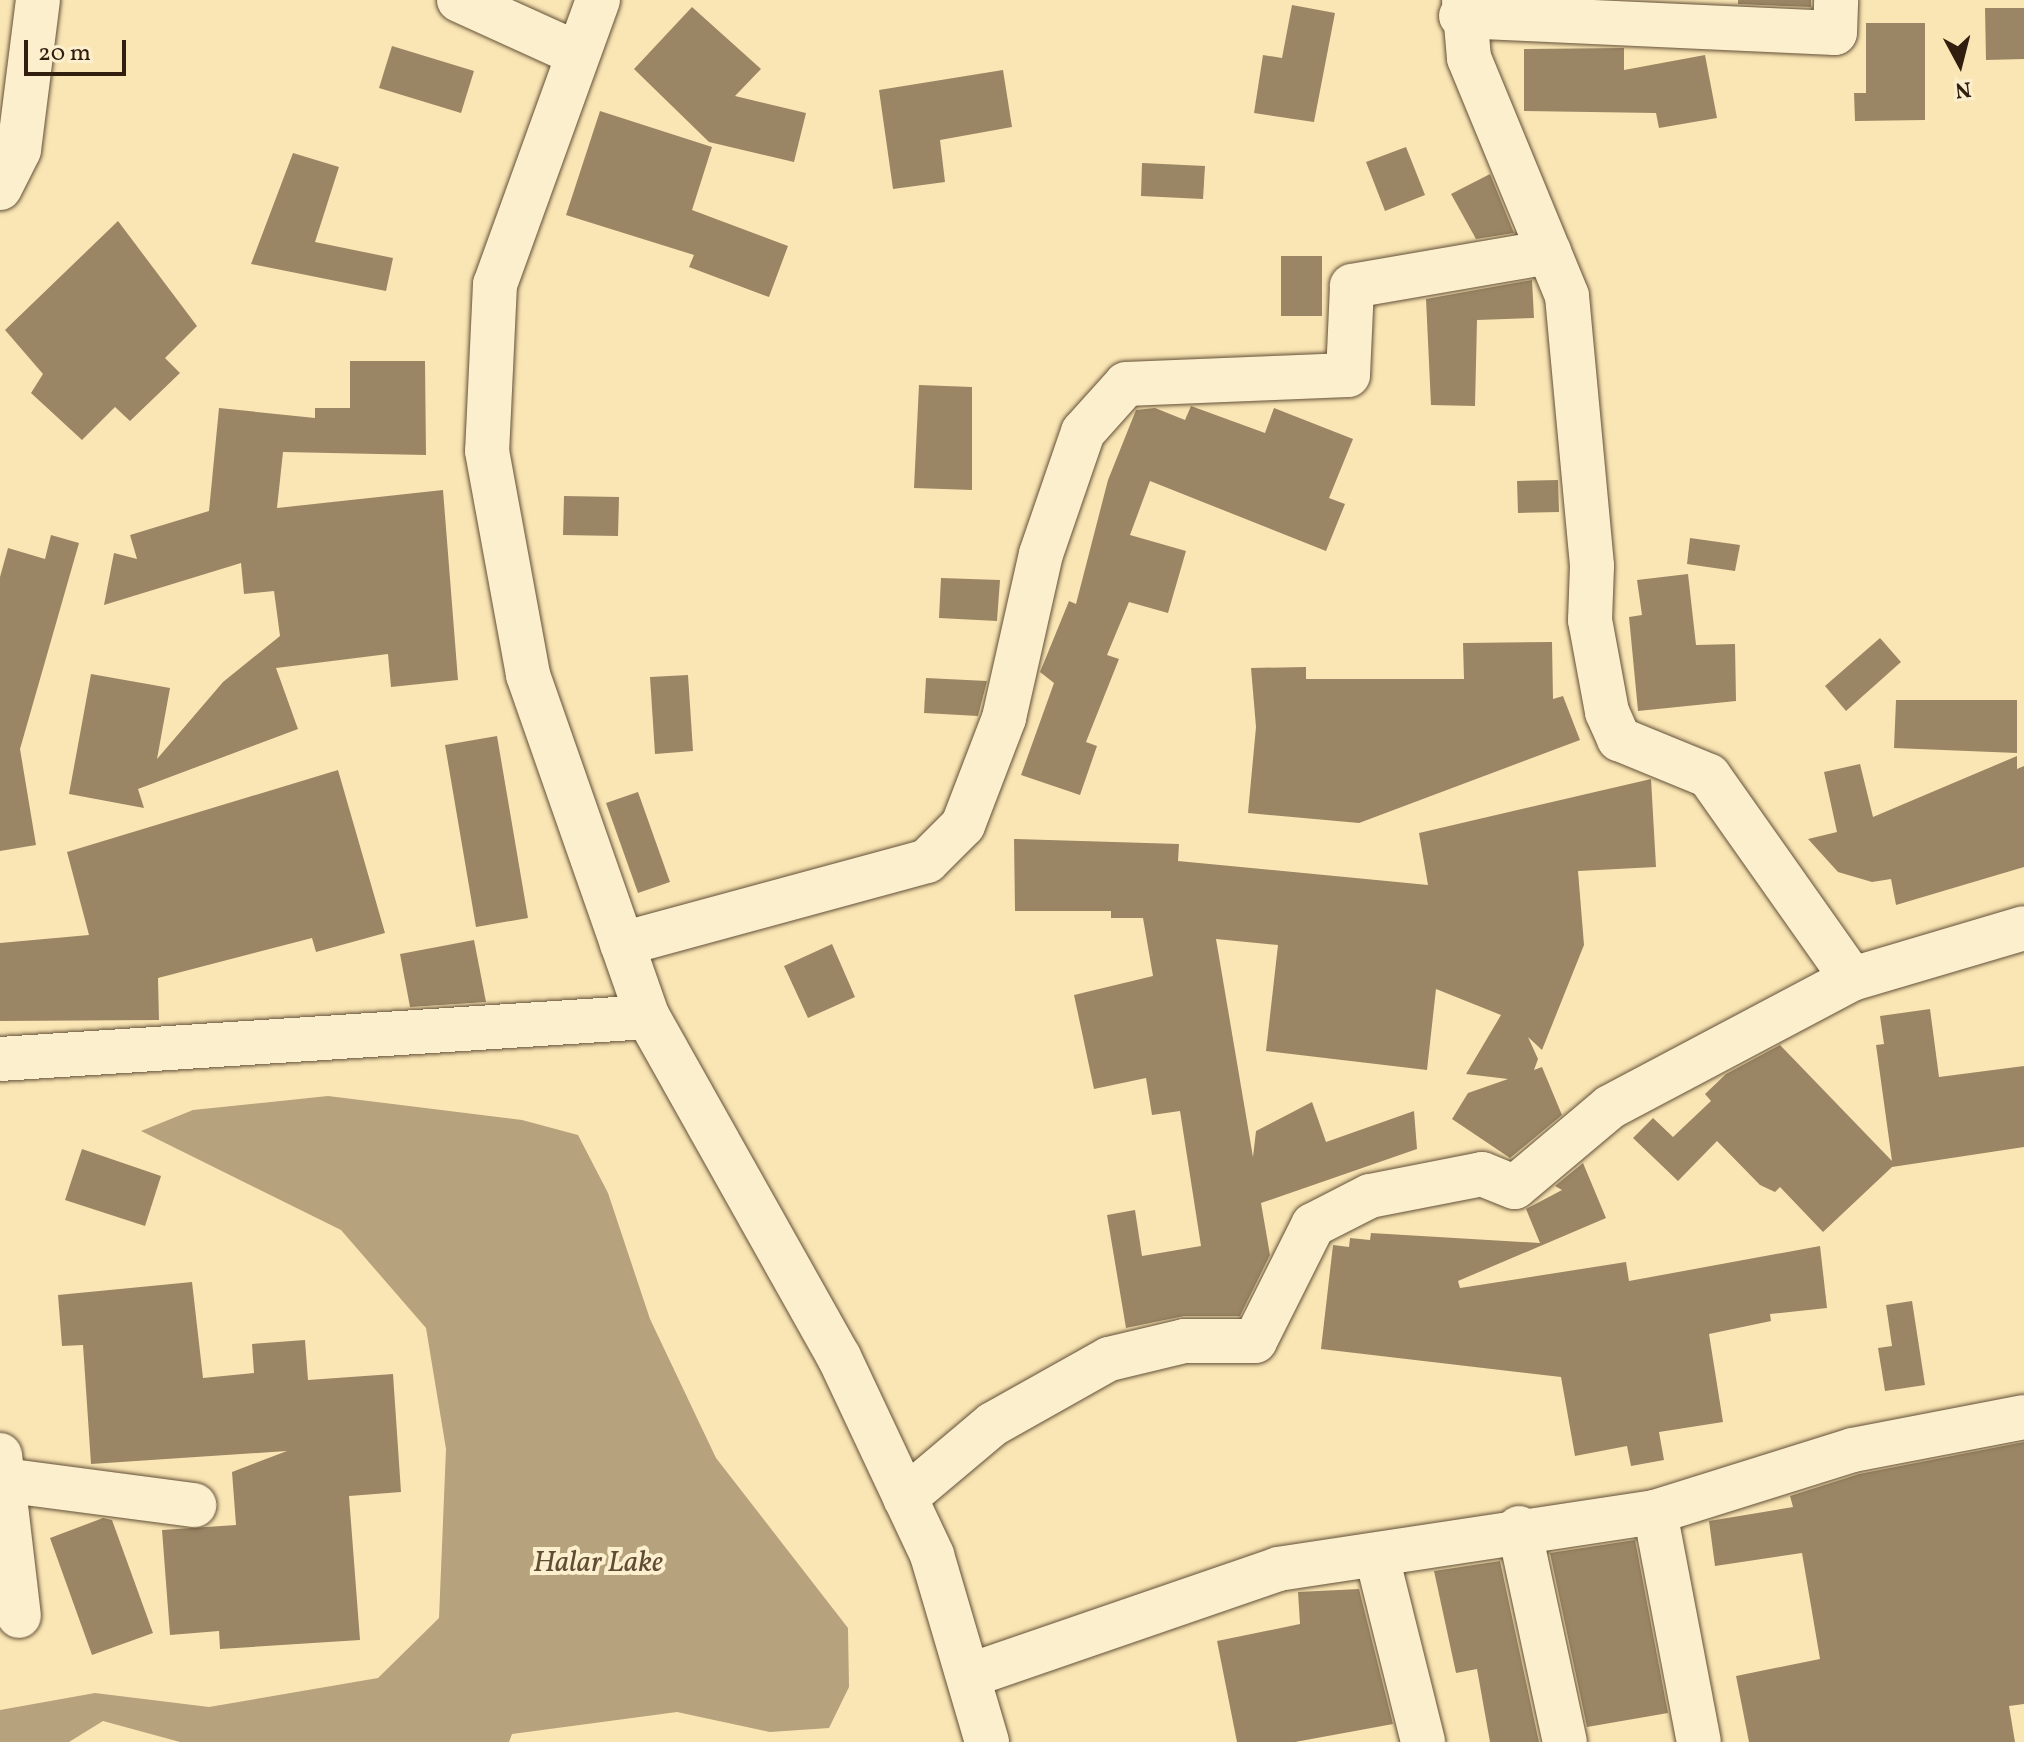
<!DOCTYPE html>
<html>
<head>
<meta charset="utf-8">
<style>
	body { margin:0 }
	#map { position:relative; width:2024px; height:1742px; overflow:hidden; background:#fae6b4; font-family:Vollkorn,serif }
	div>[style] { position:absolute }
	.water>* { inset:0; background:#b6a27c }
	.building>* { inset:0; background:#9a8664 }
	.roads { filter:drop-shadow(0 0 2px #635038) drop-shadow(0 0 2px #635038) }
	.minor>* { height:44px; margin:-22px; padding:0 22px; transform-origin:22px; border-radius:22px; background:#fcefce }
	span { translate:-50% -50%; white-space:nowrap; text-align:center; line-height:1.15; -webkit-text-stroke:8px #fcefce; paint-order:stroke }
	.water-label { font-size:30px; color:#604c34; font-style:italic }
	.north { position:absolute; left:1920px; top:24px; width:80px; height:80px; -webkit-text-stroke:6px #fcefce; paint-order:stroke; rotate:173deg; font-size:22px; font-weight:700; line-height:32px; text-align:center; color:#311e0e }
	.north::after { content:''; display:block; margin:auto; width:28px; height:36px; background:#311e0e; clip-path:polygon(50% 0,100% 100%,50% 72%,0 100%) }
	.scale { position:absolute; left:24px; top:40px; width:102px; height:36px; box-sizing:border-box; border:4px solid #311e0e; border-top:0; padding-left:10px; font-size:24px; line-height:28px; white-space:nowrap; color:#311e0e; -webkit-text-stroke:6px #fcefce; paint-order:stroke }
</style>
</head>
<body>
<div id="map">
	<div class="water">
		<div style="clip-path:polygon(328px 1096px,522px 1120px,578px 1135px,608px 1193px,650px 1319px,716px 1458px,848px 1628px,849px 1687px,829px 1728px,770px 1732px,677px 1712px,512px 1734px,509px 1742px,180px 1742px,103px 1721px,69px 1742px,0 1742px,0 1710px,95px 1693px,209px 1707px,378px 1678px,439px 1618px,446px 1449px,426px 1328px,341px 1230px,141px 1131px,193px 1110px)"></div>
	</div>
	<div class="building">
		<div style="clip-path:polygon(1738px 0,1811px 0,1811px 7px,1738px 4px)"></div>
		<div style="clip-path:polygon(1292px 5px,1335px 13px,1314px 122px,1254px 113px,1263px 55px,1282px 58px)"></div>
		<div style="clip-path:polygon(692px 7px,761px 69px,735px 96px,806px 113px,794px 162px,709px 142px,634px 69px)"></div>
		<div style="clip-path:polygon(1985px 8px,2024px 8px,2024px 59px,1986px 60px)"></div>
		<div style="clip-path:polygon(1866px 23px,1925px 23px,1925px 120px,1855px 121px,1854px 93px,1866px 93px)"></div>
		<div style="clip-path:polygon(392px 46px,474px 71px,461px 113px,379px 88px)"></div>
		<div style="clip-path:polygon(1624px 48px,1624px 70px,1705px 55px,1717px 118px,1659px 128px,1656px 113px,1524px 111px,1524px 49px)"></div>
		<div style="clip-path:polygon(1003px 70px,1012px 127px,940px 140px,945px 182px,893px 189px,879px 90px)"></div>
		<div style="clip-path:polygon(600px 111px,712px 147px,692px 210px,788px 246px,769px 297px,689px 267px,694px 255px,566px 215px)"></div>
		<div style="clip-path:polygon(1406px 147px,1425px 195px,1385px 211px,1366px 162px)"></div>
		<div style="clip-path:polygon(293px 153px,339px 167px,315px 242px,393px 258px,386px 291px,251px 264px)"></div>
		<div style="clip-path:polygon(1142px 163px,1205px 166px,1203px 199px,1141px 196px)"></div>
		<div style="clip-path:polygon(1490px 174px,1514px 233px,1476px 239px,1451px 194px)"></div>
		<div style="clip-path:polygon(118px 221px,197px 326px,165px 358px,180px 373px,130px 421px,115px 407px,82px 440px,31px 393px,43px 374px,5px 330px)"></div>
		<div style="clip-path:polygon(1281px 256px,1322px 256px,1322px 316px,1281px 316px)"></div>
		<div style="clip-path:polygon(1532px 280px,1534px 318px,1477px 320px,1475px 406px,1431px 405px,1426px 299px)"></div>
		<div style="clip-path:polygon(350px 361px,425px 361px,426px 455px,283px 452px,277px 508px,443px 490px,458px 680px,391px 687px,388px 654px,276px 668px,298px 729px,138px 789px,144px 808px,69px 794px,91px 674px,170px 688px,157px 759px,223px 682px,280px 636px,274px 591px,244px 594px,241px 563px,104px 605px,114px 553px,137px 559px,130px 535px,209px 511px,219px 408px,315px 418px,315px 408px,350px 408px)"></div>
		<div style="clip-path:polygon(919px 385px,972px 387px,972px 490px,914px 488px)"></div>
		<div style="clip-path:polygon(1191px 406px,1265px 433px,1274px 408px,1353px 439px,1329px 498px,1345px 504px,1326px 551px,1150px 481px,1130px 535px,1186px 551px,1168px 613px,1129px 602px,1107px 655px,1119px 659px,1086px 742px,1097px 746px,1080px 795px,1021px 775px,1054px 683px,1040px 672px,1069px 601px,1076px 604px,1108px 480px,1136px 410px,1155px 408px,1185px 420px)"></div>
		<div style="clip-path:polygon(1558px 480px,1559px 512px,1518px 513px,1517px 481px)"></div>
		<div style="clip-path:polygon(564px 496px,619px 497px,618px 536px,563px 535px)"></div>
		<div style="clip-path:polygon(51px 535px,79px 543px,20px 749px,36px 845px,0 851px,0 577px,8px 548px,45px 559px)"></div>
		<div style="clip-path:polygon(1690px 538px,1740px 545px,1735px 571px,1687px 564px)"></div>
		<div style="clip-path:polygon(1688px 574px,1696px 645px,1735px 644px,1736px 701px,1638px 711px,1629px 617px,1642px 615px,1637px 580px)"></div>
		<div style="clip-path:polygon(941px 578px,1000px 580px,997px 621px,939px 618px)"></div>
		<div style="clip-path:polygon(1880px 638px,1901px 662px,1846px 711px,1825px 686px)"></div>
		<div style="clip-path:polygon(1552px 642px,1553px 699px,1563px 696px,1580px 740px,1359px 823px,1248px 813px,1256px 727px,1251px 668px,1306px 667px,1306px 679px,1464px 679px,1463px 643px)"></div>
		<div style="clip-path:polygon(688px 675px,693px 751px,655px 754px,650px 677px)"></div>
		<div style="clip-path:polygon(926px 678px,987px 681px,978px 716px,924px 713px)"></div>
		<div style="clip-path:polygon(1896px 700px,2017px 700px,2017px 753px,1894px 748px)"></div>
		<div style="clip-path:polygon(497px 736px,528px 918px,476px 927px,445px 745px)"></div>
		<div style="clip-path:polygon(2017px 756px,2017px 769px,2024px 766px,2024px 867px,1896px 905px,1891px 879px,1872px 882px,1838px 872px,1808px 839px,1837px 832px,1824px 772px,1860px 764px,1873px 817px)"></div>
		<div style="clip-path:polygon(338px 770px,385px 933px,316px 952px,312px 938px,158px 978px,159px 1020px,0 1021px,0 943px,89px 935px,67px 852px)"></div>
		<div style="clip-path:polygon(1651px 779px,1656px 867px,1578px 871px,1584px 945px,1542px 1050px,1528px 1037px,1538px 1059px,1534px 1070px,1542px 1067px,1562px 1115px,1510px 1158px,1452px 1119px,1468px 1093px,1508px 1079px,1466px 1074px,1501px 1015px,1436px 989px,1427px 1070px,1266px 1051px,1278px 945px,1216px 939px,1253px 1157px,1256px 1131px,1312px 1102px,1326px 1142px,1414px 1111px,1417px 1149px,1261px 1203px,1270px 1255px,1240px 1316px,1184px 1316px,1126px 1328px,1107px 1215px,1135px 1210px,1142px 1256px,1201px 1246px,1180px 1111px,1152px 1115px,1146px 1078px,1094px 1089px,1074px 995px,1153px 976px,1143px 918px,1111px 918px,1111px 911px,1015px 911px,1014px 839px,1179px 844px,1178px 861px,1428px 885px,1419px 833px)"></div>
		<div style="clip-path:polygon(638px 792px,670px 882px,638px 893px,606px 803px)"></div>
		<div style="clip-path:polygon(474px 940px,486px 1002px,410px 1007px,400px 954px)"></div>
		<div style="clip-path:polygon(832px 944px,855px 997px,808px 1018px,784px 966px)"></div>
		<div style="clip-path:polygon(1930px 1009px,1939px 1077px,2024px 1066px,2024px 1147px,1892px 1167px,1823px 1232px,1780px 1187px,1775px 1192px,1760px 1185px,1717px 1141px,1678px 1181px,1633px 1138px,1653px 1118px,1673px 1137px,1711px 1101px,1705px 1094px,1726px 1074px,1780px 1045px,1892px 1161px,1876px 1045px,1884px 1044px,1880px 1016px)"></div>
		<div style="clip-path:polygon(82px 1149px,161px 1176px,145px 1226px,65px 1200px)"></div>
		<div style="clip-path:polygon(1583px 1163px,1606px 1218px,1458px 1281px,1460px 1288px,1626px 1262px,1629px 1281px,1820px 1246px,1827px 1308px,1770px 1314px,1771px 1321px,1709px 1334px,1723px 1422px,1659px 1432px,1664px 1460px,1631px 1466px,1627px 1446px,1575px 1456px,1561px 1377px,1321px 1349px,1333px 1245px,1349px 1247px,1350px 1238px,1370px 1240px,1371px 1233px,1540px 1243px,1526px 1209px,1562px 1190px,1555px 1186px)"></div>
		<div style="clip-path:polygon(192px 1282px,203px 1378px,254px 1373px,252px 1344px,305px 1340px,308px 1380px,393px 1374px,401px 1492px,349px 1496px,360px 1640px,220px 1649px,219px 1631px,170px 1635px,162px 1530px,236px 1525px,232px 1472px,287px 1451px,91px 1464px,83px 1345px,62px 1346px,58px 1295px)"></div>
		<div style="clip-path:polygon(1912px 1301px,1925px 1385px,1885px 1391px,1878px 1348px,1892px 1346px,1886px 1305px)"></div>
		<div style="clip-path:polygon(2024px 1442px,2024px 1704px,2009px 1706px,2015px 1742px,1749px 1742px,1736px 1676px,1820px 1659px,1802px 1553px,1715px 1566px,1709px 1521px,1793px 1507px,1790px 1496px,1859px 1474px)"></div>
		<div style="clip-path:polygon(103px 1518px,112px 1520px,153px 1633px,92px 1655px,50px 1538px)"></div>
		<div style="clip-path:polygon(1635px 1540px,1668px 1713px,1587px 1727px,1550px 1553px)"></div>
		<div style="clip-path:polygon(1500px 1561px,1539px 1742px,1490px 1742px,1477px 1669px,1456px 1673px,1434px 1571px)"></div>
		<div style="clip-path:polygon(1359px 1589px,1393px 1724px,1295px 1742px,1237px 1742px,1217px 1641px,1300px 1624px,1298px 1592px)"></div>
	</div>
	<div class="roads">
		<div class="minor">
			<div style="left:459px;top:0;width:128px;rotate:24.4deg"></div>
			<div style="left:598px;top:0;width:302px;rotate:109.9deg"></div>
			<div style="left:495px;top:284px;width:167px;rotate:92.7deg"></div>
			<div style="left:487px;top:451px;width:228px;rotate:79.6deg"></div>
			<div style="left:528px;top:675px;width:362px;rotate:70.7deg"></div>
			<div style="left:648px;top:1017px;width:390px;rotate:60.7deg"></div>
			<div style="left:839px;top:1357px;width:219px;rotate:64.8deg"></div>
			<div style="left:932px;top:1555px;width:195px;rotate:73.6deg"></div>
			<div style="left:1464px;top:0;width:58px;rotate:85.1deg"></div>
			<div style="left:1469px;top:58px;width:257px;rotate:67.6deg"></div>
			<div style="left:1567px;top:296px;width:271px;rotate:84.7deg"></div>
			<div style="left:1592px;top:566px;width:54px;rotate:92.1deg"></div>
			<div style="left:1590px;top:620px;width:94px;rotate:79.5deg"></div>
			<div style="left:1607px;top:712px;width:30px;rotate:66deg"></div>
			<div style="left:1619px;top:739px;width:97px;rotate:22.3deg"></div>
			<div style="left:1709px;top:776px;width:248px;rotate:54.8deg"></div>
			<div style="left:1461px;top:16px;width:374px;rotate:2.6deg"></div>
			<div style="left:1835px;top:33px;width:33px;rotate:-88deg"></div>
			<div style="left:0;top:188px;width:42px;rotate:-63.4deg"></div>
			<div style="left:19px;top:150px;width:151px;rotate:-82.8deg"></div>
			<div style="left:622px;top:944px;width:316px;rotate:-15.2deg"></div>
			<div style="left:927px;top:861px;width:51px;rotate:-45deg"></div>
			<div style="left:963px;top:825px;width:115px;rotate:-69deg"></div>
			<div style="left:1004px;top:718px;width:168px;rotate:-77.3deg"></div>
			<div style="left:1041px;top:554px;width:129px;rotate:-71deg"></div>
			<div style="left:1083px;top:432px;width:64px;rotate:-48.1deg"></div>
			<div style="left:1126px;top:384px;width:222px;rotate:-2.3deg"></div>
			<div style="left:1348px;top:375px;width:89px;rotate:-87.4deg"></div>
			<div style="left:1352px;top:286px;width:200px;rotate:-9.8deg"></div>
			<div style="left:0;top:1059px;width:649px;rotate:-3.71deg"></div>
			<div style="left:0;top:1455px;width:162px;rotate:83.3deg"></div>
			<div style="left:3px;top:1480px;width:193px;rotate:7.5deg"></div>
			<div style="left:905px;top:1498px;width:115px;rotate:-40.1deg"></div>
			<div style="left:993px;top:1424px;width:133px;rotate:-29.3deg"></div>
			<div style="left:1109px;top:1359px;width:77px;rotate:-13.5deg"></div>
			<div style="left:1184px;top:1341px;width:71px"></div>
			<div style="left:1255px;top:1341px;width:130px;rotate:-63.4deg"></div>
			<div style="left:1313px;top:1225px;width:64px;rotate:-27deg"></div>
			<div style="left:1370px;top:1196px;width:114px;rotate:-11.1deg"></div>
			<div style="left:1482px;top:1174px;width:35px;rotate:22deg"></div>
			<div style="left:1515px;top:1187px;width:124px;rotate:-40.1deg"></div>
			<div style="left:1610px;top:1107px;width:274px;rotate:-27.9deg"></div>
			<div style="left:1852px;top:979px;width:179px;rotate:-16.5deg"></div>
			<div style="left:1655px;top:1512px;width:234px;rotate:79.2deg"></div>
			<div style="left:1519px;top:1528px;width:219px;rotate:77.9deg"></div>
			<div style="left:1377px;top:1557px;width:191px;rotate:76deg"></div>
			<div style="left:971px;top:1675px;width:325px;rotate:-19deg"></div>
			<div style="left:1278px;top:1569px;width:381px;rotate:-8.6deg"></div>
			<div style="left:1655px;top:1512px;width:207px;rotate:-17.4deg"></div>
			<div style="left:1853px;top:1450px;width:174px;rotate:-10.9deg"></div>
		</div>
	</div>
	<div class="water-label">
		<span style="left:598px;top:1563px">Halar Lake</span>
	</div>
	<div class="north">N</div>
	<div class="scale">20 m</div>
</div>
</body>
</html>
